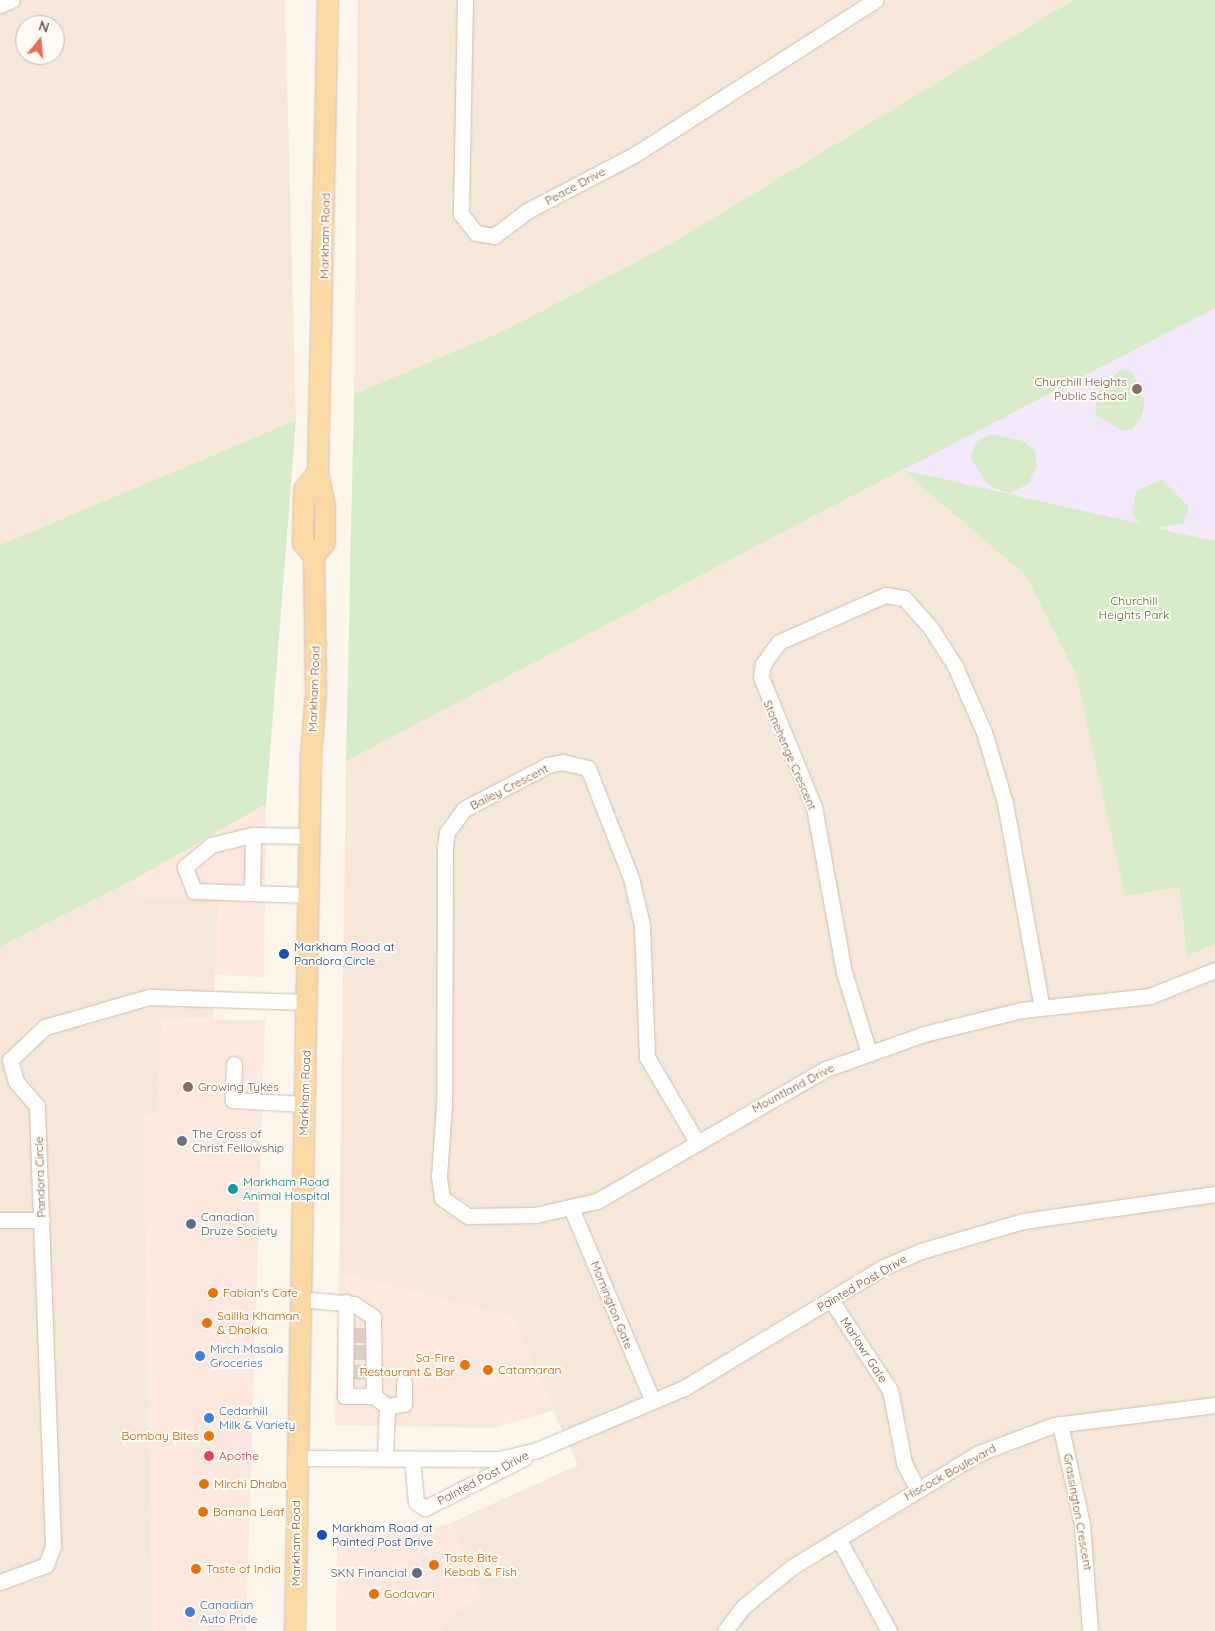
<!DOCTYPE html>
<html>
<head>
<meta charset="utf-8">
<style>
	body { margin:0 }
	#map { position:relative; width:1215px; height:1631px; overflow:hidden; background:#fdf6ec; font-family:Quicksand,sans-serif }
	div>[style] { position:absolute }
	.residential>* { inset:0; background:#f5e8da }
	.commercial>* { inset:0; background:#fde8e0 }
	.education>* { inset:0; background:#f3e8fa }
	.green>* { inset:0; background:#d8ecc9 }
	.minor-tunnel>* { height:15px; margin-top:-7.5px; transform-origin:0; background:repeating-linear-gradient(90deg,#dcd0c4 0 15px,transparent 0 23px) }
	.roads { filter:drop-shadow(0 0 1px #d1beb0) drop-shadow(0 0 1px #d1beb0) }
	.minor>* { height:15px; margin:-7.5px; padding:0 7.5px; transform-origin:7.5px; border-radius:7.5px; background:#fff }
	.major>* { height:20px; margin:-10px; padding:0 10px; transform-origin:10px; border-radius:10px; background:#fbd9a5 }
	.dots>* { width:14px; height:14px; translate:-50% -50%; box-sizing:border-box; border:2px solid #fffaf3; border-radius:50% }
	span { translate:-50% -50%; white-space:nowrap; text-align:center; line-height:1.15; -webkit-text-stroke:4px #fffaf3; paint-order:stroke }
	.street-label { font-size:12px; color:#7a5c4d }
	.education-label { font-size:12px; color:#785e54 }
	.right { translate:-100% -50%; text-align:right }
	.left { translate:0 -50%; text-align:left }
	.park-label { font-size:12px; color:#537a41 }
	.transit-label { font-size:12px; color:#164399 }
	.worship-label { font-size:12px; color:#5b616d }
	.culture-label { font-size:12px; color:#0d838f }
	.service-label { font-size:12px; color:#4e5e75 }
	.food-label { font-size:12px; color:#c56008 }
	.shop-label { font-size:12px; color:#366cbe }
	.health-label { font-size:12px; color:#be3a42 }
	.north { position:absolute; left:15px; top:15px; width:50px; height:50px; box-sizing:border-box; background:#fffaf3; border:1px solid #cabbb1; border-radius:50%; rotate:17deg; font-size:14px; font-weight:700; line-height:20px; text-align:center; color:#7a5c4d }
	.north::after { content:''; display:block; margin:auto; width:18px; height:22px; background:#e76f51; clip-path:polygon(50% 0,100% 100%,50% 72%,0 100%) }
</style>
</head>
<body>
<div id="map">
	<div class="residential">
		<div style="clip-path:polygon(evenodd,0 0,285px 0,296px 420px,0 545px,0 0,25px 25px,55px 25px,55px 55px,25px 55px,25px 25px)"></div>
		<div style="clip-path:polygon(358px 0,1073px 0,672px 243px,505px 330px,354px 394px)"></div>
		<div style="clip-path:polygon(902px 470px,1026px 576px,1076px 675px,1125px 895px,1179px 887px,1187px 956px,1215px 944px,1215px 1631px,440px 1631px,447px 1619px,479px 1597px,451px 1523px,578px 1465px,511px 1316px,339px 1273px,346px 761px)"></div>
		<div style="clip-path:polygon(132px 881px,141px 897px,219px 899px,213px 1019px,163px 1019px,157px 1115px,144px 1116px,153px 1631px,0 1631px,0 947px)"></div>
	</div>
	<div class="commercial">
		<div style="clip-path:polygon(266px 804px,264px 977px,215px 975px,219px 899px,141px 897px,132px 881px)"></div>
		<div style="clip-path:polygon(163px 1019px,265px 1020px,246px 1631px,153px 1631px,144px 1116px,157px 1114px)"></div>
		<div style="clip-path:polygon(339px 1273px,512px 1316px,555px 1410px,494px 1428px,335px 1425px)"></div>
		<div style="clip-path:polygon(451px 1523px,479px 1597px,447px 1619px,440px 1631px,336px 1631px,337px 1533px,413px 1533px)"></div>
	</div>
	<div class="education">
		<div style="clip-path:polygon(1215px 308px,1215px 541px,902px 470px)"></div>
	</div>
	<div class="green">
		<div style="clip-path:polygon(1073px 0,1215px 0,1215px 308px,903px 470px,1141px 524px,1132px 513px,1136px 491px,1162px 479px,1189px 507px,1184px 523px,1156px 528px,1215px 541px,1215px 944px,1187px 956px,1179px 887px,1125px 896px,1076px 675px,1026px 576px,902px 470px,346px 761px,354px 394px,505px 330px,672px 243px)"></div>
		<div style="clip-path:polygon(1122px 369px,1133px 373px,1145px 402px,1141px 417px,1132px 429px,1123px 431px,1096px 415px,1096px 401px,1101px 387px)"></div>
		<div style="clip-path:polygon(296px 420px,266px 804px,132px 881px,0 947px,0 545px)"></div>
		<div style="clip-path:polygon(990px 434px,1023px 441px,1035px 451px,1037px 466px,1028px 484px,1010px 493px,993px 488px,982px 477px,971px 458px,976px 442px)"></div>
	</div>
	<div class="minor-tunnel">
		<div style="left:352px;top:1335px;width:17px"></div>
		<div style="left:352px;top:1352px;width:17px"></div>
		<div style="left:351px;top:1372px;width:17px;rotate:-3deg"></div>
	</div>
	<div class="roads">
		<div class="minor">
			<div style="left:465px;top:0;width:214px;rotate:91.1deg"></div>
			<div style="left:461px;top:214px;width:24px;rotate:52deg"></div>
			<div style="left:476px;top:233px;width:18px;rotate:9deg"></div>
			<div style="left:494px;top:236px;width:41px;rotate:-37.1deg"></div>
			<div style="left:527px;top:211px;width:121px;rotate:-27.6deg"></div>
			<div style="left:634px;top:155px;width:287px;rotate:-32.7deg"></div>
			<div style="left:0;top:5px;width:13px;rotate:-23deg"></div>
			<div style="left:252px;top:892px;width:57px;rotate:-89deg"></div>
			<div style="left:308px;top:895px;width:114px;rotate:-178deg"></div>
			<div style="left:194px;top:891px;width:26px;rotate:-111deg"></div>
			<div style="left:185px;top:867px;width:34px;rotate:-40deg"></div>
			<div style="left:211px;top:845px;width:42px;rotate:-13.7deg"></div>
			<div style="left:252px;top:835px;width:58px;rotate:1deg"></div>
			<div style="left:869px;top:1053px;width:85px;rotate:-107.2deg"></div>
			<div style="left:844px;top:972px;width:168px;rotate:-100.3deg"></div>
			<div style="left:814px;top:807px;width:140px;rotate:-112.2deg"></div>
			<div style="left:761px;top:677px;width:13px;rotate:-81deg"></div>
			<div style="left:763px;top:664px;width:27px;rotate:-54deg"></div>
			<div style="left:779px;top:642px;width:116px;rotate:-23.9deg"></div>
			<div style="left:885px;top:595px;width:19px;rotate:9deg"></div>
			<div style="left:904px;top:598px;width:39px;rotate:48deg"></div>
			<div style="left:930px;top:627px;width:46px;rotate:57.3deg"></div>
			<div style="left:955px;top:666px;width:72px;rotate:66.3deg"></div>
			<div style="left:984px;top:732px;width:74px;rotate:73.5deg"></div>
			<div style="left:1005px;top:803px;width:208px;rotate:79.8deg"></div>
			<div style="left:234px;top:1064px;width:36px;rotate:92deg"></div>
			<div style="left:233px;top:1100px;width:71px;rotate:3.2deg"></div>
			<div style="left:697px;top:1142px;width:99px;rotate:-120.5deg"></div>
			<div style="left:647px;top:1057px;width:132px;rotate:-92.2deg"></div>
			<div style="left:642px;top:925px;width:48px;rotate:-103.2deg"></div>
			<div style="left:631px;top:878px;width:118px;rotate:-111.4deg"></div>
			<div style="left:588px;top:768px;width:26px;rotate:-167deg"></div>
			<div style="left:563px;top:762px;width:15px;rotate:169deg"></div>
			<div style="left:548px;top:765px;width:95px;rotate:152.4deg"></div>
			<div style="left:464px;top:809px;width:29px;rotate:126deg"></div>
			<div style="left:447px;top:832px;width:15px;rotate:98deg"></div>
			<div style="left:445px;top:847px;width:258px;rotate:90.2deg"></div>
			<div style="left:444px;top:1105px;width:72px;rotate:94deg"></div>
			<div style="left:439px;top:1177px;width:21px;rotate:82deg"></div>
			<div style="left:442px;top:1198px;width:32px;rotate:35deg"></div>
			<div style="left:468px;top:1216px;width:67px;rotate:-0.9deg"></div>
			<div style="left:535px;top:1215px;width:64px;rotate:-12.7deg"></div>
			<div style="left:597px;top:1201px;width:264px;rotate:-30deg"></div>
			<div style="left:826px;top:1069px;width:104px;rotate:-19.7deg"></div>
			<div style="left:924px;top:1034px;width:101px;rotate:-13.8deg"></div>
			<div style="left:1022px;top:1010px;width:129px;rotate:-6.2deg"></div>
			<div style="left:1150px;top:996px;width:70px;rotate:-21.8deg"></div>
			<div style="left:572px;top:1210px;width:205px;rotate:67.1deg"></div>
			<div style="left:0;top:1220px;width:42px"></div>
			<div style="left:300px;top:1299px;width:54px;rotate:5.3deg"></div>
			<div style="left:354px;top:1304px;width:23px;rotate:34deg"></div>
			<div style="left:373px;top:1317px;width:79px;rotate:89.3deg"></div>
			<div style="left:374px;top:1396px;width:16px;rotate:38deg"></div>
			<div style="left:387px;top:1406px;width:52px;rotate:92.2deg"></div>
			<div style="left:831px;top:1300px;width:108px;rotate:56.8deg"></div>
			<div style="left:890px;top:1390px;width:74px;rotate:79.1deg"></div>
			<div style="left:904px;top:1463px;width:28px;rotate:63deg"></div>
			<div style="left:346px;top:1302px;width:94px;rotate:90.6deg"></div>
			<div style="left:345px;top:1396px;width:29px"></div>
			<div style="left:387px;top:1406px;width:17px;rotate:-7deg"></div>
			<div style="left:404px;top:1404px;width:21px;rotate:-90deg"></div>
			<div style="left:1060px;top:1424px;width:102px;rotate:77.6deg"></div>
			<div style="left:1082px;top:1524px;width:107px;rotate:85.7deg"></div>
			<div style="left:296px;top:1458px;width:203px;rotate:0.3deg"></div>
			<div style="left:499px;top:1459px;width:39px;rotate:-13deg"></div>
			<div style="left:537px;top:1450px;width:160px;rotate:-22.9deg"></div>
			<div style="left:684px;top:1388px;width:234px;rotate:-31.2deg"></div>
			<div style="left:884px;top:1267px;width:40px;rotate:-23.4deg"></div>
			<div style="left:921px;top:1251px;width:106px;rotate:-16.4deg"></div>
			<div style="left:1023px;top:1221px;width:194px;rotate:-8deg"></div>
			<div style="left:412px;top:1459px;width:43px;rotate:84.7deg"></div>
			<div style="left:416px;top:1502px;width:11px;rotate:34deg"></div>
			<div style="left:425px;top:1508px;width:111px;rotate:-26.8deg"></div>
			<div style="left:839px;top:1540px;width:104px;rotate:61.2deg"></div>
			<div style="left:0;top:1582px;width:49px;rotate:-20.3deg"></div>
			<div style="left:46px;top:1565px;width:20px;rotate:-70deg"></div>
			<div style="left:53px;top:1546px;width:440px;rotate:-92.1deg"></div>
			<div style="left:37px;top:1106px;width:32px;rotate:-131deg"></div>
			<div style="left:16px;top:1082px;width:23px;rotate:-105deg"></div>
			<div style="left:10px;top:1060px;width:48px;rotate:-43.3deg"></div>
			<div style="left:45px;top:1027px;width:108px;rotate:-16.1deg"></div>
			<div style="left:149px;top:997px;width:158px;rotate:1.8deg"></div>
			<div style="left:725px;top:1631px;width:30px;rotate:-53deg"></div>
			<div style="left:743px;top:1607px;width:63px;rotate:-39.2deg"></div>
			<div style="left:792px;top:1567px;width:219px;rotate:-31.4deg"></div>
			<div style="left:979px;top:1453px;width:80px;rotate:-20.5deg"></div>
			<div style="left:1054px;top:1425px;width:162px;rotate:-7.1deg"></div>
		</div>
		<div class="major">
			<div style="left:314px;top:556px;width:17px;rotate:-130deg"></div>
			<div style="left:303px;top:543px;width:53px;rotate:-88.9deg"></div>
			<div style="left:304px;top:490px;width:23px;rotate:-52deg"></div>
			<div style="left:295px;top:1631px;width:875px;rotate:-88.95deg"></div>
			<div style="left:311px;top:756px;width:63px;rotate:-85.5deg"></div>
			<div style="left:316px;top:693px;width:137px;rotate:-90.8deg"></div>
			<div style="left:314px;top:556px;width:17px;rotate:-50deg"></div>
			<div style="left:325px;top:543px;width:38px;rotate:-90deg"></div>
			<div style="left:325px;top:505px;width:34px;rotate:-102deg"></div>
			<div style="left:318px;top:472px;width:472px;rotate:-88.8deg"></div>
		</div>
	</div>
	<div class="dots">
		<div style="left:1137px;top:389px;background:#8d6e63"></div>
		<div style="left:284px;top:954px;background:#1a4fb4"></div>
		<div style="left:188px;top:1087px;background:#8d6e63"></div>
		<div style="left:182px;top:1141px;background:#6b7280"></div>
		<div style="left:233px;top:1189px;background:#0f9aa8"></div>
		<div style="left:191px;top:1224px;background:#5c6f8a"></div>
		<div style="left:213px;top:1293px;background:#e8710a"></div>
		<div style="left:207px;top:1323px;background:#e8710a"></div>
		<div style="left:200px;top:1356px;background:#3f7fe0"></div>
		<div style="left:465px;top:1365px;background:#e8710a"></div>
		<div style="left:488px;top:1370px;background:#e8710a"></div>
		<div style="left:209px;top:1418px;background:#3f7fe0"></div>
		<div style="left:209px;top:1436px;background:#e8710a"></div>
		<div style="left:209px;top:1456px;background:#e0444e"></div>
		<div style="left:204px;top:1484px;background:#e8710a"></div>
		<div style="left:203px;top:1512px;background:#e8710a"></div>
		<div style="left:322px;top:1535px;background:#1a4fb4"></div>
		<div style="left:434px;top:1565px;background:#e8710a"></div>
		<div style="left:196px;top:1569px;background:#e8710a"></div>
		<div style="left:417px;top:1573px;background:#5c6f8a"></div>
		<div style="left:374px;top:1594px;background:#e8710a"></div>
		<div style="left:190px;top:1612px;background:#3f7fe0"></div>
	</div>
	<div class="street-label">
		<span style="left:575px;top:186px;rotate:-28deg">Peace Drive</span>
		<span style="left:325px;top:236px;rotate:-89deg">Markham Road</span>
		<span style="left:314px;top:689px;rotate:-88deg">Markham Road</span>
		<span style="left:790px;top:755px;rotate:67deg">Stonehenge Crescent</span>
		<span style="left:509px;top:787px;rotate:-27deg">Bailey Crescent</span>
		<span style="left:793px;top:1088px;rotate:-28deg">Mountland Drive</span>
		<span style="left:305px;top:1093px;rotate:-88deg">Markham Road</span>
		<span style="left:40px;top:1177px;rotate:-92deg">Pandora Circle</span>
		<span style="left:862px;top:1283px;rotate:-30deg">Painted Post Drive</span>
		<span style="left:612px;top:1305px;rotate:68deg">Mornington Gate</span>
		<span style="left:864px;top:1350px;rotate:57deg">Marlawr Gate</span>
		<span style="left:950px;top:1472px;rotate:-29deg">Hiscock Boulevard</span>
		<span style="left:483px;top:1478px;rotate:-28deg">Painted Post Drive</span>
		<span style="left:1078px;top:1512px;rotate:80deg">Grassington Crescent</span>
		<span style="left:296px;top:1543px;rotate:-90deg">Markham Road</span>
	</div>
	<div class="education-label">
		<span class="right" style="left:1127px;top:389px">Churchill Heights<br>Public School</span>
		<span class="left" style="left:198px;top:1087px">Growing Tykes</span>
	</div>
	<div class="park-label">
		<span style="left:1134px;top:608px">Churchill<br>Heights Park</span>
	</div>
	<div class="transit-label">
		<span class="left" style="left:294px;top:954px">Markham Road at<br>Pandora Circle</span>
		<span class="left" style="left:332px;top:1535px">Markham Road at<br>Painted Post Drive</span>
	</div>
	<div class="worship-label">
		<span class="left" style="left:192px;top:1141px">The Cross of<br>Christ Fellowship</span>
	</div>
	<div class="culture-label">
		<span class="left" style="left:243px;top:1189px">Markham Road<br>Animal Hospital</span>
	</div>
	<div class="service-label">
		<span class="left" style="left:201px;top:1224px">Canadian<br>Druze Society</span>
		<span class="right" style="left:407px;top:1573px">SKN Financial</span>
	</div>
	<div class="food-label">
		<span class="left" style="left:223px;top:1293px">Fabian's Cafe</span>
		<span class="left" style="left:217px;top:1323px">Sailila Khaman<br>&amp; Dhokla</span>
		<span class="right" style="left:455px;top:1365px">Sa-Fire<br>Restaurant &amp; Bar</span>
		<span class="left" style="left:498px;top:1370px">Catamaran</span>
		<span class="right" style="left:199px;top:1436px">Bombay Bites</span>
		<span class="left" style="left:214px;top:1484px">Mirchi Dhaba</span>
		<span class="left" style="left:213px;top:1512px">Banana Leaf</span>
		<span class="left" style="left:444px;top:1565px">Taste Bite<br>Kebab &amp; Fish</span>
		<span class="left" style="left:206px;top:1569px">Taste of India</span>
		<span class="left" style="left:384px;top:1594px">Godavari</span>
	</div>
	<div class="shop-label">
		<span class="left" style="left:210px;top:1356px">Mirch Masala<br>Groceries</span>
		<span class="left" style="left:219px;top:1418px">Cedarhill<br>Milk &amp; Variety</span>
		<span class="left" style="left:200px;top:1612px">Canadian<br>Auto Pride</span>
	</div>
	<div class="health-label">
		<span class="left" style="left:219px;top:1456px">Apothe</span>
	</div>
	<div class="north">N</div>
</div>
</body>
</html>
